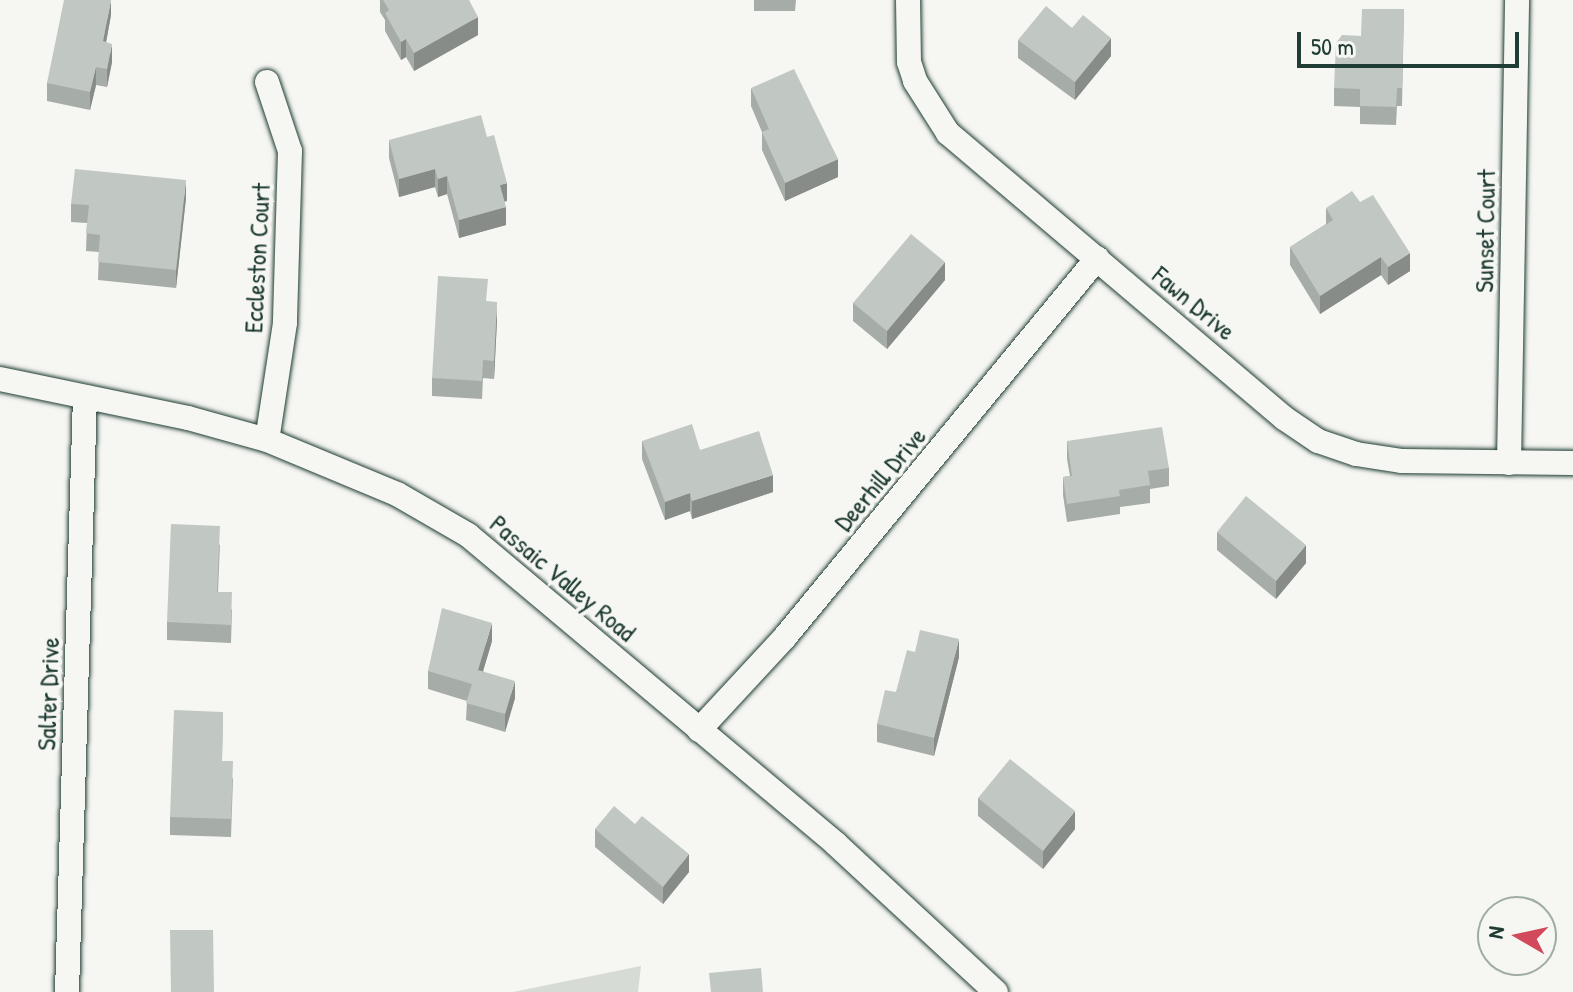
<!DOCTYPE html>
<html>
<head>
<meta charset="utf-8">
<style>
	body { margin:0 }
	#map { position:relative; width:1573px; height:992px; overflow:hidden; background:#f6f6f2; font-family:"Patrick Hand",sans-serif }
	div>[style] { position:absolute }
	.green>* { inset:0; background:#d6dbd6 }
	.roads { filter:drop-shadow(0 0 2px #1f3d34) drop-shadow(0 0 2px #1f3d34) }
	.street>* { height:24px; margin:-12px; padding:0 12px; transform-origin:12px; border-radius:12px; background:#f6f6f2 }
	.wall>* { inset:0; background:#a6aca8 }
	.shaded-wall>* { inset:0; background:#878c88 }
	.building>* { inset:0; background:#c1c8c3 }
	span { translate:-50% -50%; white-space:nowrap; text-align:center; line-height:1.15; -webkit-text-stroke:8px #f6f6f2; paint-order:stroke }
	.street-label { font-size:26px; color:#1f3d34 }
	.north { position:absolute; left:1477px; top:896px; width:80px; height:80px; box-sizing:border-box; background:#f6f6f2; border:2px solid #a0aca6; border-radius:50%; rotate:279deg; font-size:22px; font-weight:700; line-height:32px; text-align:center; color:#1f3d34 }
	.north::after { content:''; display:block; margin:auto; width:28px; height:36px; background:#d1495b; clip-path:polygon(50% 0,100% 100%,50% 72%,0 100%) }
	.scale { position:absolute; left:1297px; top:32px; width:222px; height:36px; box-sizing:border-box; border:4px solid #1f3d34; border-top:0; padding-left:10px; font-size:24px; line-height:28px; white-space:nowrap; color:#1f3d34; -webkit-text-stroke:6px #f6f6f2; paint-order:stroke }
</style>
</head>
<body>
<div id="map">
	<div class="green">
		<div style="clip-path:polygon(641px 966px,638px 992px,513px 992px)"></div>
	</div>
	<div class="roads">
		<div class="street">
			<div style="left:908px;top:0;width:62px;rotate:89.1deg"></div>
			<div style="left:909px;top:62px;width:20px;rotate:72deg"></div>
			<div style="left:915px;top:81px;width:62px;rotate:57.6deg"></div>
			<div style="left:948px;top:133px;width:441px;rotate:40.3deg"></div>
			<div style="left:1284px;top:418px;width:41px;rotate:34.1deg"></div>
			<div style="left:1318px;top:441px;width:40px;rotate:18.9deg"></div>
			<div style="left:1356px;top:454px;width:47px;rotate:8.7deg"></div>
			<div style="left:1402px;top:461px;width:171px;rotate:0.7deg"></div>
			<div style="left:267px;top:82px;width:73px;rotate:71.6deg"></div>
			<div style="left:290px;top:151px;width:172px;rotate:91.7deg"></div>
			<div style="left:285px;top:323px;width:118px;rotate:98.7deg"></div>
			<div style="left:0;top:379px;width:192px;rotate:11.7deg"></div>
			<div style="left:188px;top:418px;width:82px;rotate:15.6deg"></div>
			<div style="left:267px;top:440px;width:141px;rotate:22.6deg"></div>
			<div style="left:397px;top:494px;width:82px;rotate:30deg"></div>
			<div style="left:468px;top:535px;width:481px;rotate:40deg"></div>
			<div style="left:836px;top:844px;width:218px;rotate:42.8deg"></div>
			<div style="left:1509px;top:463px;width:463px;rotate:-89deg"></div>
			<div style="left:699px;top:730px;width:127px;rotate:-47.2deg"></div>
			<div style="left:785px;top:637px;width:491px;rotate:-50.5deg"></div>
			<div style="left:67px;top:992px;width:595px;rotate:-88.27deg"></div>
		</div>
	</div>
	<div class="wall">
		<div style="clip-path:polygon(380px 0,469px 0,478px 35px,414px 71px,406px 57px,401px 60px,385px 31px,385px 20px,380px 12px)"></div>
		<div style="clip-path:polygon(754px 0,796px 0,795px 11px,754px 11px)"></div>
		<div style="clip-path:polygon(1404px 9px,1402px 106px,1397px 106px,1396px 125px,1360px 124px,1360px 107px,1334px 106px,1334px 88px,1361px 36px)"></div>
		<div style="clip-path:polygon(111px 15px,106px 42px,112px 62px,107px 87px,96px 85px,90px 110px,47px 101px,47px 83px)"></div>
		<div style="clip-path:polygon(1072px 28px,1111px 56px,1075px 100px,1018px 58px,1018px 40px)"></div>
		<div style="clip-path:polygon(751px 88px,838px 177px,785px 201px,762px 150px,762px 132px,751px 106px)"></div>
		<div style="clip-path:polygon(389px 140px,507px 201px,504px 201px,506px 225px,459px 238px,447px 194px,438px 197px,435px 187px,399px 197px,389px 158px)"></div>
		<div style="clip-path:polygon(186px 198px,176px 288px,98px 280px,99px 252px,86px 251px,87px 223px,71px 222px,71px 204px)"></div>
		<div style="clip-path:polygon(1326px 208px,1410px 271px,1388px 285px,1381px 275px,1320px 314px,1290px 265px,1290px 247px,1326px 224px)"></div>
		<div style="clip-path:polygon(945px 280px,887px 349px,853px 321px,853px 303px)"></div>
		<div style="clip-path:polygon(488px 301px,497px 320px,494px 379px,483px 378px,482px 399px,432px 396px,432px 378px)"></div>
		<div style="clip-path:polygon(642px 441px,700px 450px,773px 492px,692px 519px,690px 511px,665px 520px,642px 459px)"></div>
		<div style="clip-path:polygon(1067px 441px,1169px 468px,1169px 486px,1150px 489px,1150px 503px,1120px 507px,1120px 514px,1067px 522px,1063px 495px,1063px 477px,1070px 476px,1067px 459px)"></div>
		<div style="clip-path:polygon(1217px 532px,1306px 563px,1276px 599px,1217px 550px)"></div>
		<div style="clip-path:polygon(220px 544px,218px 592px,232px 610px,231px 643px,167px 640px,167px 622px)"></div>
		<div style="clip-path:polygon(492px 641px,483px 671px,515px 698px,505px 732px,466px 720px,467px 701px,428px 689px,428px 671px)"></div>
		<div style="clip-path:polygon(915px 652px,959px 657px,934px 756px,877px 742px,877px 724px,896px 692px)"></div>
		<div style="clip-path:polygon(223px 712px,222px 761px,233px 779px,231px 837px,170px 835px,170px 817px)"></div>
		<div style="clip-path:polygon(978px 798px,1075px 829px,1043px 869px,978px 816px)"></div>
		<div style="clip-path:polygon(635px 824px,689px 872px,663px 904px,595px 847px,595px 829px)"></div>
	</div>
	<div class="shaded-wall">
		<div style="clip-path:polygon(111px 0,111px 15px,103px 59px,103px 41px)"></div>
		<div style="clip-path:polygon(478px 17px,478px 35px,414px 71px,414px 53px)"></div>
		<div style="clip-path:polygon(1111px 38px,1111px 56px,1075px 100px,1075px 82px)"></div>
		<div style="clip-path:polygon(406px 39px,406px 57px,401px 60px,401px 42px)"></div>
		<div style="clip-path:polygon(112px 44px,112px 62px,107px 87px,107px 69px)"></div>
		<div style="clip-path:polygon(96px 67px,96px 85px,90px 110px,90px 92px)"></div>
		<div style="clip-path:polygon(838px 159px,838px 177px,785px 201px,785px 183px)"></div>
		<div style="clip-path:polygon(435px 169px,435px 187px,399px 197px,399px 179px)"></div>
		<div style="clip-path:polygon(447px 176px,447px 194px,438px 197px,438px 179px)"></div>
		<div style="clip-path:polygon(186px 180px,186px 198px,176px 288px,176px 270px)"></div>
		<div style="clip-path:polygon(507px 183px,507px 201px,500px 203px,500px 185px)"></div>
		<div style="clip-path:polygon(506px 207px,506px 225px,459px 238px,459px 220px)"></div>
		<div style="clip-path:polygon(1410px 253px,1410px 271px,1388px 285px,1388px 267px)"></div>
		<div style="clip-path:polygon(1381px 257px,1381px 275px,1320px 314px,1320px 296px)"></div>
		<div style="clip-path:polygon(945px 262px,945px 280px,887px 349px,887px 331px)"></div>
		<div style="clip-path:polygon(497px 302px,497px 320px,494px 379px,494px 361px)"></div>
		<div style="clip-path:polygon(773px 475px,773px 492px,692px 519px,692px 501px)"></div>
		<div style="clip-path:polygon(690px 493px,690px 511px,665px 520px,665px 502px)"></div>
		<div style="clip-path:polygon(1306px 545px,1306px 563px,1276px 599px,1276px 581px)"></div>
		<div style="clip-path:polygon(492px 623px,492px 641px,478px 688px,478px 670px)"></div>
		<div style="clip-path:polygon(959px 639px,959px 657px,934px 756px,934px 738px)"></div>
		<div style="clip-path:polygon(515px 681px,515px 698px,505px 732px,505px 714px)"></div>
		<div style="clip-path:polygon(1075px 811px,1075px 829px,1043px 869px,1043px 851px)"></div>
		<div style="clip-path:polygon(689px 854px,689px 872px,663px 904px,663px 887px)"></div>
	</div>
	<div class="building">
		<div style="clip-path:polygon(64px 0,111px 0,103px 41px,112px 44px,107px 69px,96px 67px,90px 92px,47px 83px)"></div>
		<div style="clip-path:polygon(383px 0,469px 0,478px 17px,414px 53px,406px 39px,401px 42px,385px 13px,389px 10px)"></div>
		<div style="clip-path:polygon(1046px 6px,1072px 28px,1083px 15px,1111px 38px,1075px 82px,1018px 40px)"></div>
		<div style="clip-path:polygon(1362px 9px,1404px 9px,1402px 88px,1397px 88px,1396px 107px,1360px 106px,1360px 89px,1334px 88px,1336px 43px,1342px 35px,1361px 36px)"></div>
		<div style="clip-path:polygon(794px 69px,838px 159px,785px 183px,762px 132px,769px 129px,751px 88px)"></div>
		<div style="clip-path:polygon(481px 115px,487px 137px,494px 135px,507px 183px,500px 185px,506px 207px,459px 220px,447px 176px,438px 179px,435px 169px,399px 179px,389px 140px)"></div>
		<div style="clip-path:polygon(75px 169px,186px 180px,176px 270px,98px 262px,100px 235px,86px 233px,89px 205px,71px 204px)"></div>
		<div style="clip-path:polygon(1352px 191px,1360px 202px,1373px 195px,1410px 253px,1388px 267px,1381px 257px,1320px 296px,1290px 247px,1333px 220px,1326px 208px)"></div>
		<div style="clip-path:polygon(911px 234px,945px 262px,887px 331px,853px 303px)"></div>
		<div style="clip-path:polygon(438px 276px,488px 279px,486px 301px,497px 302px,494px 361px,483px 360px,482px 381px,432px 378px)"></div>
		<div style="clip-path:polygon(692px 424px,700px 450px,759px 431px,773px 475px,692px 501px,690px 493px,665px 502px,642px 441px)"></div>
		<div style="clip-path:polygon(1162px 427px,1169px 468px,1148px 471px,1150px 485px,1119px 490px,1120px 496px,1067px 504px,1063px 477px,1072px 476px,1067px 441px)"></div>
		<div style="clip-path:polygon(1246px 496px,1306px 545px,1276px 581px,1217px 532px)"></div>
		<div style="clip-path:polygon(171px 524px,220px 526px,217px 592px,232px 592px,231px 625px,167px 622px)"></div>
		<div style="clip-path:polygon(442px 608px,492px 623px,478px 670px,515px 681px,505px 714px,466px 703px,472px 684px,428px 671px)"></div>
		<div style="clip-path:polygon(920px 630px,959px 639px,934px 738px,877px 724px,885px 690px,896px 692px,907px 650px,915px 652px)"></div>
		<div style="clip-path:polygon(174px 710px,223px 712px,222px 761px,233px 761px,231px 819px,170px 817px)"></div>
		<div style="clip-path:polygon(1010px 759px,1075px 811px,1043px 851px,978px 798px)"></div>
		<div style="clip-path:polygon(614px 806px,635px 824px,642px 816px,689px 854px,663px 887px,595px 829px)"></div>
		<div style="clip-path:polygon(170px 930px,213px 930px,214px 992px,171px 992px)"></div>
		<div style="clip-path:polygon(761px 968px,763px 992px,711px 992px,709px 973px)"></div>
	</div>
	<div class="street-label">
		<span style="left:1485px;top:231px;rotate:-89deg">Sunset Court</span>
		<span style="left:257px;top:258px;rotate:-87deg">Eccleston Court</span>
		<span style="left:1194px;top:303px;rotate:40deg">Fawn Drive</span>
		<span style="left:880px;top:479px;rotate:-50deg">Deerhill Drive</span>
		<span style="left:563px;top:578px;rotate:40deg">Passaic Valley Road</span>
		<span style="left:48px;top:694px;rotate:-88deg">Salter Drive</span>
	</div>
	<div class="north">N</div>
	<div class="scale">50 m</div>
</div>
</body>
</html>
